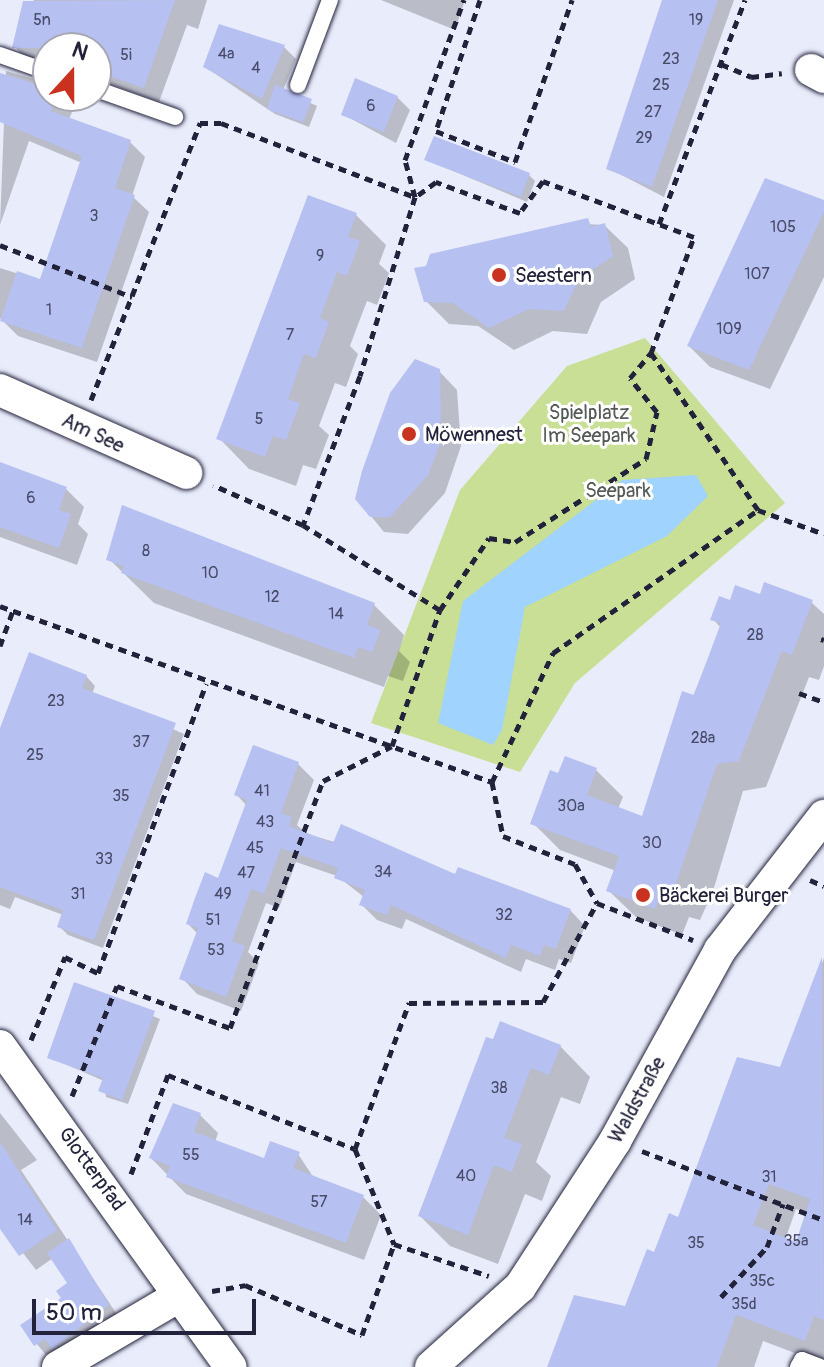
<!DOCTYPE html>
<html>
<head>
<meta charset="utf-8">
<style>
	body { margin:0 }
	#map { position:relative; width:824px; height:1367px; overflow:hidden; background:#e9ecfb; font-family:Pangolin,sans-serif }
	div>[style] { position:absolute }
	.green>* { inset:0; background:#c8df95 }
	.water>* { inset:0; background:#a0d3fd }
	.shadow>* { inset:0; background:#0003 }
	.building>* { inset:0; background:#b6c0f1 }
	.path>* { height:5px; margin-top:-2.5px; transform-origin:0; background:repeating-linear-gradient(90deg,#22223b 0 8px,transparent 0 14px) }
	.roads { filter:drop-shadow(0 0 2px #22223b) drop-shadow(0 0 2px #22223b) }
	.lane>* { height:16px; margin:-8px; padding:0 8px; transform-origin:8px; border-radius:8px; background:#fff }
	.street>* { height:32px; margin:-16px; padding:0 16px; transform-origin:16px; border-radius:16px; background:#fff }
	.dots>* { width:22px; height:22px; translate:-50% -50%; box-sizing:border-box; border:4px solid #fff; border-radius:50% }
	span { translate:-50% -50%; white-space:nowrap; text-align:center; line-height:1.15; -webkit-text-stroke:6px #fff; paint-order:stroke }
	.number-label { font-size:16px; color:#474a68 }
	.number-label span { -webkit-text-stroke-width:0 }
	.poi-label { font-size:20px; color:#22223b }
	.left { translate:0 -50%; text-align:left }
	.park-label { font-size:20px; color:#545b56 }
	.street-label { font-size:20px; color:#22223b }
	.north { position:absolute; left:32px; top:32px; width:80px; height:80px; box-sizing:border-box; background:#fff; border:2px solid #a7a7b1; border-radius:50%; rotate:21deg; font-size:22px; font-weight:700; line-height:32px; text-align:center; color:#22223b }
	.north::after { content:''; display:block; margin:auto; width:28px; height:36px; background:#c8321e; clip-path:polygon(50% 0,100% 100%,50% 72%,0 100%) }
	.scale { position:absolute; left:32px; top:1299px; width:224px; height:36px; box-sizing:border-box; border:4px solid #22223b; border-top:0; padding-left:10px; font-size:24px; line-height:28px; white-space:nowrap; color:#22223b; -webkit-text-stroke:6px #fff; paint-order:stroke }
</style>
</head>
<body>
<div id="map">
	<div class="green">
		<div style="clip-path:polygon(645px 338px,785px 503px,575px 683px,520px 772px,371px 723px,460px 490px,567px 366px)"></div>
	</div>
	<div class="water">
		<div style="clip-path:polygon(696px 475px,708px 496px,667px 536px,525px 607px,502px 730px,493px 745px,438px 723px,463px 601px,622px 480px)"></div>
	</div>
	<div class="shadow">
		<div style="clip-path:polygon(34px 0,207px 0,198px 29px,187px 25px,159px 102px,96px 79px,96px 48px,48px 48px,48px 69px,30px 63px,15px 47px)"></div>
		<div style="clip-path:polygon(381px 0,461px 0,464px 3px,455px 30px)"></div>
		<div style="clip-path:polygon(666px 0,734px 0,664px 197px,608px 168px)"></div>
		<div style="clip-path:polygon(284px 47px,296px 59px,283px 90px,317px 106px,309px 127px,275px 114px,205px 67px)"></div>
		<div style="clip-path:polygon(6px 71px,48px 83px,48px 96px,78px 96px,69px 120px,130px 142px,145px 157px,132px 196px,149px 212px,97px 362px,18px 336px,0 318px,0 268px,41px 281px,82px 163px,29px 141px,0 225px)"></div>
		<div style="clip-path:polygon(397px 97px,410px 110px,396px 143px,344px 115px)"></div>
		<div style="clip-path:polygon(427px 160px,529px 175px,535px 181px,527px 202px)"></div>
		<div style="clip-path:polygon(824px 202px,824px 277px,770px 389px,710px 367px,689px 346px)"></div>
		<div style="clip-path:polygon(356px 215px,386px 245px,379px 264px,389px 273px,377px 305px,367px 301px,357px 327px,350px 346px,358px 354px,346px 387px,335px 383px,319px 426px,329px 435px,316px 469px,303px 465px,296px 486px,249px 469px,219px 438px)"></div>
		<div style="clip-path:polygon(568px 223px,604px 225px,628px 248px,635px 279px,601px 302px,587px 334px,553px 331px,514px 350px,478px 326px,449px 324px,426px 301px,431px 256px)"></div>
		<div style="clip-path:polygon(439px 371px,457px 390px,461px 446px,445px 493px,408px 534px,384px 532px,357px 499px)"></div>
		<div style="clip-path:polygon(0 463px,66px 489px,84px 507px,78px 524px,88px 534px,77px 565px,0 537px)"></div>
		<div style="clip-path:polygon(109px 559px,374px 605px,404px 635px,399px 651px,410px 662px,403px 681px,388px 676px,384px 687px,154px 603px)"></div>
		<div style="clip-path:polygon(761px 596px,811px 602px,824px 614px,824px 666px,819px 680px,809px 677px,766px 787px,743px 791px,713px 891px,700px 920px,689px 917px,682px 935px,636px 917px,609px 891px,616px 871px,560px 850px,533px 823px,559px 776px,596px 770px,623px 797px,618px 809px,643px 818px,721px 628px,713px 619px,731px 602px)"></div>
		<div style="clip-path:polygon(86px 676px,95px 686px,92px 694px,184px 734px,103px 948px,68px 935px,59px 926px,63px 915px,15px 897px,10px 909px,0 905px,0 734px)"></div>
		<div style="clip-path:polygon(254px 748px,298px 764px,314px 780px,297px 825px,307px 834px,570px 910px,585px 926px,571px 963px,559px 959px,555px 970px,526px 959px,521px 972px,406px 919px,402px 929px,377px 920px,361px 904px,364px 897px,337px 876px,296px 862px,279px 908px,266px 903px,248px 952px,259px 963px,241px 1011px,197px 994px,182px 978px,198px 934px,188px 924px,220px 880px,247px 806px,237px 795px)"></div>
		<div style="clip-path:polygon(evenodd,824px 958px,824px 1364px,763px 1341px,754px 1367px,549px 1367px,626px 1308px,781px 1069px,824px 958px,796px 1209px,808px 1214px,797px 1244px,785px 1240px,796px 1209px)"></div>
		<div style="clip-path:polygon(75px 984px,160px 1019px,128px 1104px,106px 1097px,104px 1081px,49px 1057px)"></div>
		<div style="clip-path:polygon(494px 1042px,560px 1046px,590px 1077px,580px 1104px,561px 1097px,536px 1162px,551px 1176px,542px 1201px,525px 1194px,498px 1264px,450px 1246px,420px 1216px)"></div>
		<div style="clip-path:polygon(0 1113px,37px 1160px,21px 1170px,118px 1316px,63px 1358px,55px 1350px,46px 1355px,22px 1326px,64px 1298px,70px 1284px,53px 1258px,36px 1270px,0 1223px)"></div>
		<div style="clip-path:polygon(200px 1115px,218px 1133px,215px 1142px,265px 1161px,298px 1154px,314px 1178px,363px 1197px,381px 1215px,364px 1260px,186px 1194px,151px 1158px)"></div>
	</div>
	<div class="building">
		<div style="clip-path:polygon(175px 0,144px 88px,96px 71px,96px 48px,12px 48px,23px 1px)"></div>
		<div style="clip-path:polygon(662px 0,718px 0,652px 187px,606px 169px)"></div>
		<div style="clip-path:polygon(219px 24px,285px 45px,262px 99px,203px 67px)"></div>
		<div style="clip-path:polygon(0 73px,43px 86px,39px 96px,57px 96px,51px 111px,131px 140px,115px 188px,135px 195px,82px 348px,0 321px,17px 271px,40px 279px,82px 156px,0 122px)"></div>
		<div style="clip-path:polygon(355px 78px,398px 96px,384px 132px,341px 115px)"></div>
		<div style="clip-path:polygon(275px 85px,312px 99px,303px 122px,267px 109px)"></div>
		<div style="clip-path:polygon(434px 136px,530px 173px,521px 197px,424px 160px)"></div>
		<div style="clip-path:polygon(765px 178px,824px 200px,824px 212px,749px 370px,687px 346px)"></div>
		<div style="clip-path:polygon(308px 195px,357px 213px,348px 237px,360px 241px,347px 276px,337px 272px,328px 296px,320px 318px,329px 322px,316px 358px,304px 354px,288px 399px,300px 403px,286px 440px,273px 436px,265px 457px,216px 439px)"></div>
		<div style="clip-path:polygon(588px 218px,591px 227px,605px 223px,613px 256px,579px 279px,564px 311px,529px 309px,489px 328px,453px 303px,424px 302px,414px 268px,426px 266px,430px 254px)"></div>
		<div style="clip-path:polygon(415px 359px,440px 369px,441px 442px,428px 475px,390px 517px,370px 517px,355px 499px,362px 471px,390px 393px)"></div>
		<div style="clip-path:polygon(0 462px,67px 487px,59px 510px,71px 514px,59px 548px,0 527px)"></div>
		<div style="clip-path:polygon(122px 505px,375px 603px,367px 625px,381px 630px,372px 652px,358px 647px,354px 658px,121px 573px,124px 566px,106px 560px)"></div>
		<div style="clip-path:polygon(764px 582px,813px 600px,792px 655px,782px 651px,739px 761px,717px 764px,672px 895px,662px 891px,655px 909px,606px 891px,619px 856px,530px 824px,550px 770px,558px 773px,565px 756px,597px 768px,587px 795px,642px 816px,682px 691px,694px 695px,721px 623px,710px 620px,719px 596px,730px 600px,735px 585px,760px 594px)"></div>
		<div style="clip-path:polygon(29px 652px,87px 675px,82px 688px,176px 723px,94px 940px,57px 927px,63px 910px,0 887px,0 728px)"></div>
		<div style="clip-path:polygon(253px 745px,299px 762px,281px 813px,292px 817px,289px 826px,333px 843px,341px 824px,455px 874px,458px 867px,571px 909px,556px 949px,544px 945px,540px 956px,511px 945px,506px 958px,391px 905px,387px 915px,359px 905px,365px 890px,334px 878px,338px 868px,281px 848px,264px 894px,251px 889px,232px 941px,245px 946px,226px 997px,179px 979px,198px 928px,186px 924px,195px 898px,205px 872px,218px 878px,247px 800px,234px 795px)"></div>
		<div style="clip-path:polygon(evenodd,822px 957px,824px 1320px,814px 1316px,805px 1341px,736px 1315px,717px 1367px,547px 1367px,574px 1295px,625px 1306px,647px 1249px,654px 1252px,669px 1213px,678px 1217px,737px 1057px,780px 1067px,822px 957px,769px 1184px,810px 1199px,796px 1242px,753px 1225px,769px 1184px)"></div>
		<div style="clip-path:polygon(74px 982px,155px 1011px,122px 1100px,98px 1091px,103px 1078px,47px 1058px)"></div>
		<div style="clip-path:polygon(500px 1021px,561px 1045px,549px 1075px,531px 1068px,504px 1138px,522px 1144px,512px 1172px,494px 1165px,468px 1235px,418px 1216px,486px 1037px,493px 1039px)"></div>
		<div style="clip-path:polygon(173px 1103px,201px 1113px,194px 1132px,264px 1158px,270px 1141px,300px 1152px,293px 1168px,364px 1195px,346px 1243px,166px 1177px,170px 1166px,149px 1158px)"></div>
		<div style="clip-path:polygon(0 1142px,57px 1230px,19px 1256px,0 1229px)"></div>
		<div style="clip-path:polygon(69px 1238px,109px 1305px,52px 1349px,45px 1339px,34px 1346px,20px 1325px,61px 1298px,56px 1291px,67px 1283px,47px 1253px)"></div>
	</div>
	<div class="path">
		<div style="left:480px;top:0;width:138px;rotate:108.6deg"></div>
		<div style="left:436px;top:131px;width:85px;rotate:21.4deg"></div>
		<div style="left:515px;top:162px;width:172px;rotate:-70.6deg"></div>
		<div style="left:721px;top:64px;width:33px;rotate:23deg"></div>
		<div style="left:751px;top:77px;width:31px;rotate:-7deg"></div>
		<div style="left:659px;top:224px;width:240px;rotate:-69deg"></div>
		<div style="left:0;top:245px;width:142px;rotate:21.5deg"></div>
		<div style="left:651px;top:353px;width:190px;rotate:55.7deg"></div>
		<div style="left:91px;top:400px;width:298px;rotate:-68.5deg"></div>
		<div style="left:200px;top:123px;width:21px"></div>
		<div style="left:221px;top:123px;width:208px;rotate:20.9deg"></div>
		<div style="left:415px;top:197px;width:187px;rotate:107.1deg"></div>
		<div style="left:360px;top:376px;width:160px;rotate:110.9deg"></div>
		<div style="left:0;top:606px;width:523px;rotate:19.68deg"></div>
		<div style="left:492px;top:782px;width:55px;rotate:78.5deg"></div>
		<div style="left:503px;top:836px;width:77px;rotate:21.3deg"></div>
		<div style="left:575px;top:864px;width:45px;rotate:60.6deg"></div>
		<div style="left:597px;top:903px;width:103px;rotate:21.1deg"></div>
		<div style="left:440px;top:610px;width:87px;rotate:-55.8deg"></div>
		<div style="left:489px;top:538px;width:26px;rotate:9deg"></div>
		<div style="left:515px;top:542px;width:155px;rotate:-32.4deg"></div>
		<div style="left:646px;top:459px;width:48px;rotate:-76.8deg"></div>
		<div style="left:657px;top:412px;width:43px;rotate:-128.5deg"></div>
		<div style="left:630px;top:378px;width:33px;rotate:-50deg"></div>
		<div style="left:651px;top:353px;width:124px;rotate:-69.7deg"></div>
		<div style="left:694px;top:237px;width:161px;rotate:-159.7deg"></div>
		<div style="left:543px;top:181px;width:39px;rotate:126deg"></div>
		<div style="left:520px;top:213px;width:90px;rotate:-159.7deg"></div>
		<div style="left:436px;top:182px;width:26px;rotate:144deg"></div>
		<div style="left:415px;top:197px;width:38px;rotate:-105deg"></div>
		<div style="left:405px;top:160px;width:171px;rotate:-69.8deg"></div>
		<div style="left:821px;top:639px;width:3px;rotate:18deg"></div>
		<div style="left:0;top:646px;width:37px;rotate:-70deg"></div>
		<div style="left:799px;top:693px;width:27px;rotate:20deg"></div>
		<div style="left:492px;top:782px;width:143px;rotate:-64.7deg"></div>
		<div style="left:553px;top:653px;width:250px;rotate:-34.9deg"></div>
		<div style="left:758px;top:510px;width:70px;rotate:20deg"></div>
		<div style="left:810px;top:880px;width:15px;rotate:23deg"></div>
		<div style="left:31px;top:1040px;width:90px;rotate:-67.7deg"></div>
		<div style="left:65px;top:957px;width:37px;rotate:26deg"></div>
		<div style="left:98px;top:973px;width:309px;rotate:-69.5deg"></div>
		<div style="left:72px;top:1096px;width:119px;rotate:-67.8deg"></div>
		<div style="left:117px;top:986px;width:121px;rotate:20.4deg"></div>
		<div style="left:230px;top:1028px;width:264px;rotate:-69.4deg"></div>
		<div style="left:323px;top:781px;width:77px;rotate:-26.9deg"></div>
		<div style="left:392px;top:746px;width:144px;rotate:-70.6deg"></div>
		<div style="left:440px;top:610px;width:161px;rotate:-148.2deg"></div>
		<div style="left:303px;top:525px;width:98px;rotate:-156deg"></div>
		<div style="left:355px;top:1149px;width:156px;rotate:-69.7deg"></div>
		<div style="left:409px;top:1003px;width:134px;rotate:-0.4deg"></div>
		<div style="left:543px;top:1002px;width:113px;rotate:-61.4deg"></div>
		<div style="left:642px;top:1151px;width:195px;rotate:20.8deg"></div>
		<div style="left:131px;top:1174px;width:106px;rotate:-69.5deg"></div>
		<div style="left:168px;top:1075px;width:201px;rotate:21.6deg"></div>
		<div style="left:355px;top:1149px;width:103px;rotate:67.7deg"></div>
		<div style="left:394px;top:1244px;width:100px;rotate:18.6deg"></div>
		<div style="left:212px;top:1291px;width:34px;rotate:-10deg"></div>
		<div style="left:245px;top:1285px;width:127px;rotate:23.1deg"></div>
		<div style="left:362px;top:1335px;width:96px;rotate:-70.6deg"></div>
		<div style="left:721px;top:1297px;width:68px;rotate:-47.4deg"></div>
		<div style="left:767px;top:1247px;width:46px;rotate:-69.6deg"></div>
	</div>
	<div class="roads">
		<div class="lane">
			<div style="left:0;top:55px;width:51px;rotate:19.5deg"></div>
			<div style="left:298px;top:85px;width:91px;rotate:-69.4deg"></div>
			<div style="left:96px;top:89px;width:84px;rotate:19.5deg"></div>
			<div style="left:798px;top:1367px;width:8px;rotate:-60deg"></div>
			<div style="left:802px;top:1360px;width:19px;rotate:21deg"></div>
		</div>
		<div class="street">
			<div style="left:811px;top:70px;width:15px;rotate:28deg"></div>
			<div style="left:0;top:390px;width:204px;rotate:24deg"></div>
			<div style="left:0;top:1046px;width:395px;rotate:54.3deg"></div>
			<div style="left:58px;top:1367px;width:140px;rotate:-30.4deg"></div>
			<div style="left:431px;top:1367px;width:120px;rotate:-42deg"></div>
			<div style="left:520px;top:1287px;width:174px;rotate:-56.9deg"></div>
			<div style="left:615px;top:1141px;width:218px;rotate:-61.2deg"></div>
			<div style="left:720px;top:950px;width:170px;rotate:-52.2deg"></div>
		</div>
	</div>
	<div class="dots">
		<div style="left:499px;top:275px;background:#c8321e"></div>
		<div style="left:409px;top:434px;background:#c8321e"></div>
		<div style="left:643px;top:895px;background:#c8321e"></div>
	</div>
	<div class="number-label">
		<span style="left:42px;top:20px">5n</span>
		<span style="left:696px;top:20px">19</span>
		<span style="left:226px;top:54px">4a</span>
		<span style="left:126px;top:55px">5i</span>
		<span style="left:671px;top:59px">23</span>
		<span style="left:256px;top:68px">4</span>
		<span style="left:661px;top:85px">25</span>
		<span style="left:371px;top:106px">6</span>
		<span style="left:653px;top:112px">27</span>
		<span style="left:644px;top:138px">29</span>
		<span style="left:94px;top:216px">3</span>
		<span style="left:783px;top:227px">105</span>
		<span style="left:320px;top:256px">9</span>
		<span style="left:757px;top:274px">107</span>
		<span style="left:49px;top:310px">1</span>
		<span style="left:729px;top:329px">109</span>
		<span style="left:290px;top:335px">7</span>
		<span style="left:259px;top:419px">5</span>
		<span style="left:31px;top:498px">6</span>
		<span style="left:146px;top:551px">8</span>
		<span style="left:210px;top:573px">10</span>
		<span style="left:272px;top:597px">12</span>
		<span style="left:336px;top:614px">14</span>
		<span style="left:755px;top:635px">28</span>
		<span style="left:56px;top:701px">23</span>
		<span style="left:703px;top:738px">28a</span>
		<span style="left:141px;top:742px">37</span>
		<span style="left:35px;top:755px">25</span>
		<span style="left:262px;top:791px">41</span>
		<span style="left:121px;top:796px">35</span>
		<span style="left:571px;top:806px">30a</span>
		<span style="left:265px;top:822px">43</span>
		<span style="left:652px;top:843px">30</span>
		<span style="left:255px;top:848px">45</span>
		<span style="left:104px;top:859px">33</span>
		<span style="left:383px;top:872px">34</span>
		<span style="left:246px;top:873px">47</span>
		<span style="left:78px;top:894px">31</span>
		<span style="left:223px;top:894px">49</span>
		<span style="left:504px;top:915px">32</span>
		<span style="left:213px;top:920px">51</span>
		<span style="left:216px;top:950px">53</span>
		<span style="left:499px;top:1088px">38</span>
		<span style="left:191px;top:1155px">55</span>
		<span style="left:466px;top:1176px">40</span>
		<span style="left:769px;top:1177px">31</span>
		<span style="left:319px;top:1202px">57</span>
		<span style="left:25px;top:1220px">14</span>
		<span style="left:796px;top:1241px">35a</span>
		<span style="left:696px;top:1243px">35</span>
		<span style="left:762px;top:1281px">35c</span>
		<span style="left:744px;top:1304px">35d</span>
	</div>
	<div class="poi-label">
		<span class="left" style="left:515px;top:275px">Seestern</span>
		<span class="left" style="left:425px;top:434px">Möwennest</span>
		<span class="left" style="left:659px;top:895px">Bäckerei Burger</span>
	</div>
	<div class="park-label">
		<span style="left:589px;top:424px">Spielplatz<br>Im Seepark</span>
		<span style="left:618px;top:490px">Seepark</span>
	</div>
	<div class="street-label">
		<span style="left:93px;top:433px;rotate:25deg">Am See</span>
		<span style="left:637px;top:1100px;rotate:-61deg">Waldstraße</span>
		<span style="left:92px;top:1169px;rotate:54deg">Glotterpfad</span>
	</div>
	<div class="north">N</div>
	<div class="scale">50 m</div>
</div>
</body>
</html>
